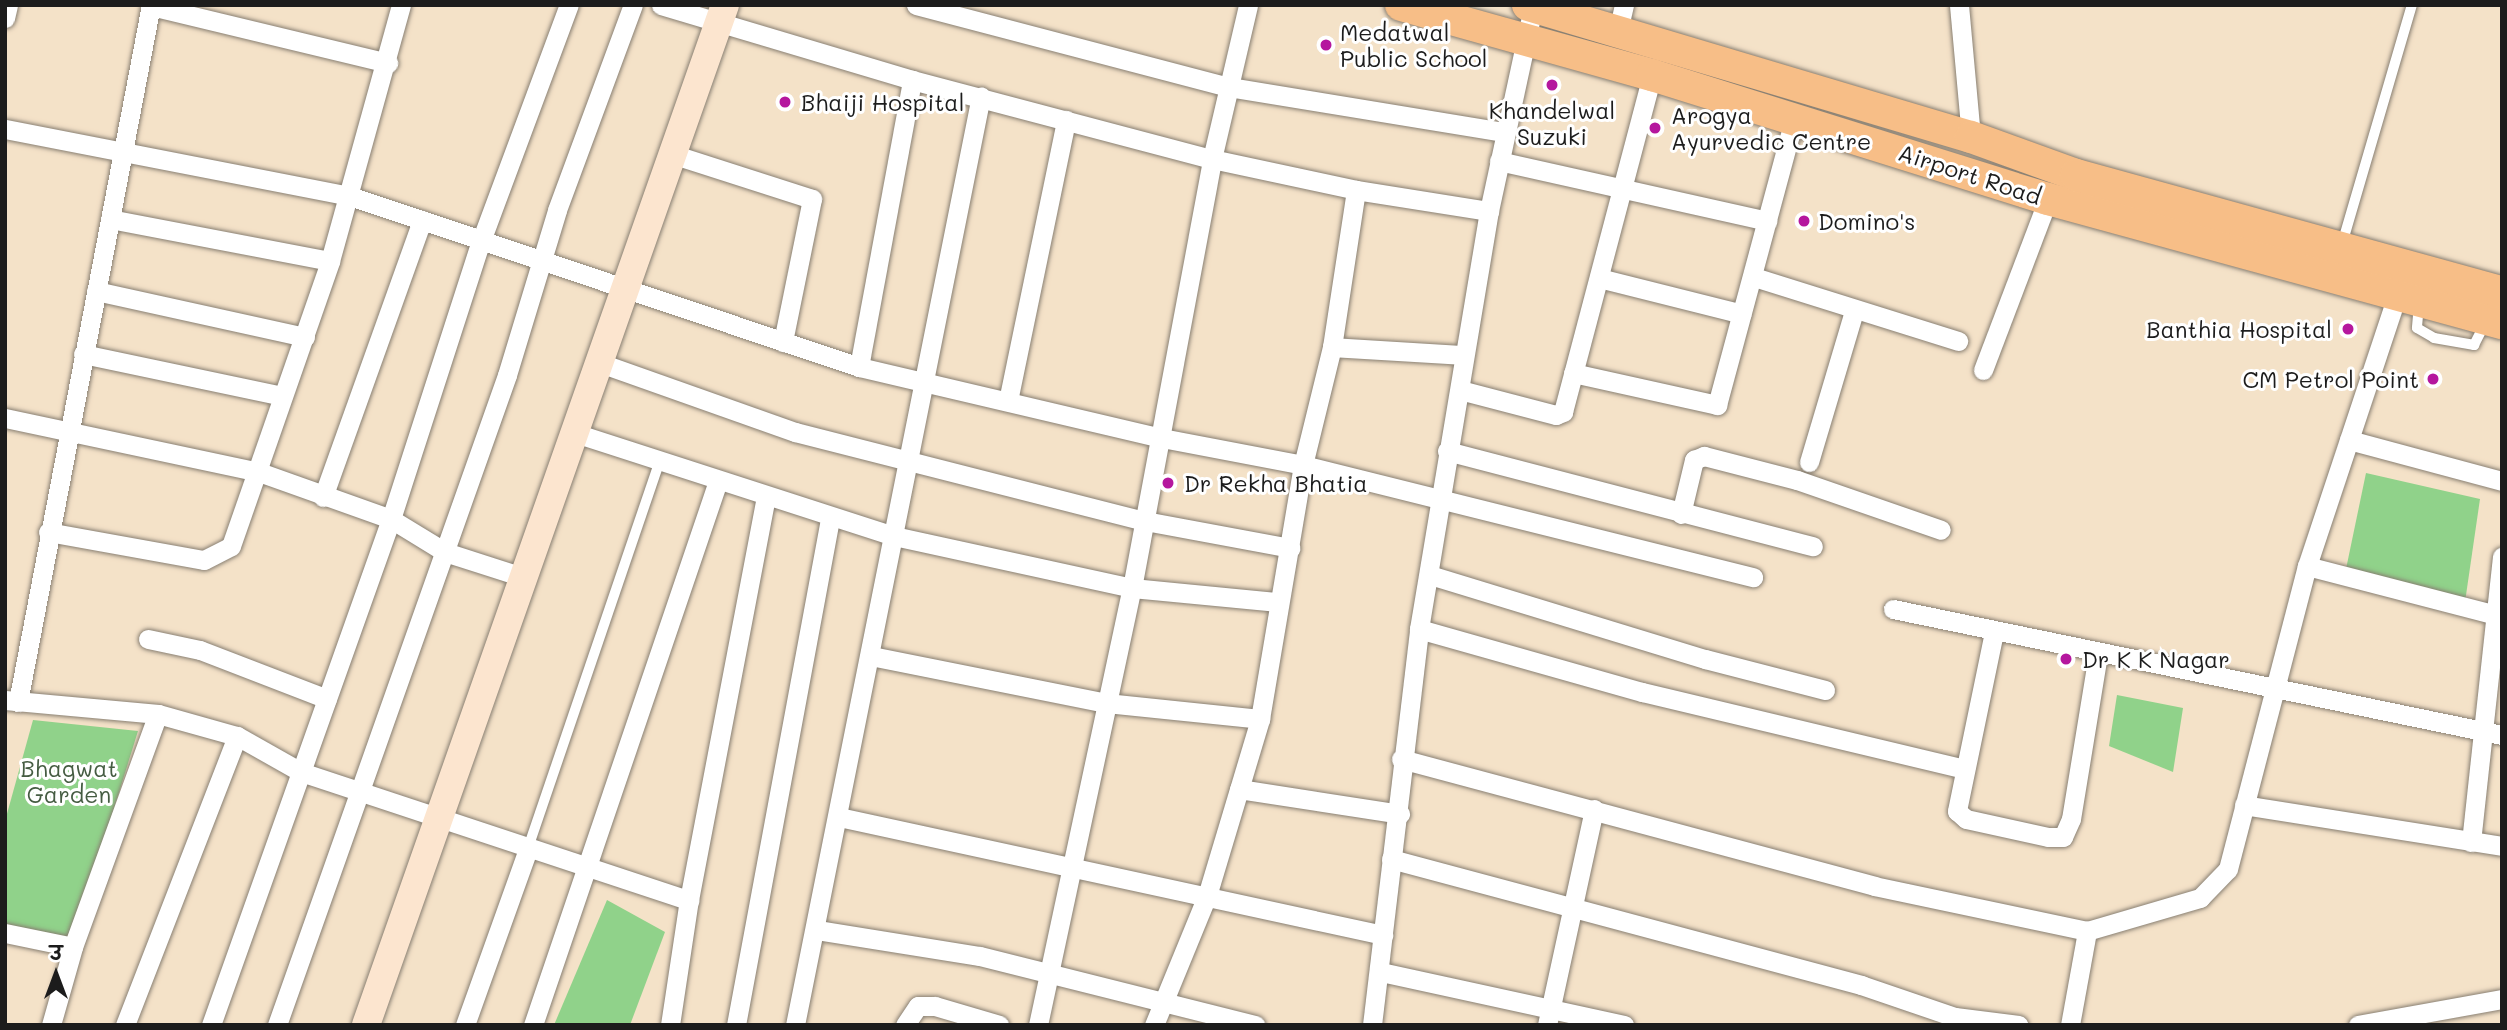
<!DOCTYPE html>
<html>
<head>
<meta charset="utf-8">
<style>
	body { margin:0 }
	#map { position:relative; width:2507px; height:1030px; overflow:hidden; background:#f4e2c8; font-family:Mali,"Playpen Sans Deva",sans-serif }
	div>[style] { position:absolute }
	.green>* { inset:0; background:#90d28a }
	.roads { filter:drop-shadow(0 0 2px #887f72) drop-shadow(0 0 2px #887f72) }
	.lane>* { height:10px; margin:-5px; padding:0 5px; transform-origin:5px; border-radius:5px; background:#fff }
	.street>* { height:19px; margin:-9.5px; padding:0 9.5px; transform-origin:9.5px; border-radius:9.5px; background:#fff }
	.secondary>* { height:28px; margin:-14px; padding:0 14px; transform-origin:14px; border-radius:14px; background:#fce5cf }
	.primary>* { height:32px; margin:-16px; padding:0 16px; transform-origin:16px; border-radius:16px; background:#f7be87 }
	.dots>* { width:19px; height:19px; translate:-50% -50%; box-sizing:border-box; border:4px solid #fff; border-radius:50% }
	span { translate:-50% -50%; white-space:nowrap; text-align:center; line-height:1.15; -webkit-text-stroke:6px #fff; paint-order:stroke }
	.poi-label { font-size:23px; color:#1c1c1c }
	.left { translate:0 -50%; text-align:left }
	.right { translate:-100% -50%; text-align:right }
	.street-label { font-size:23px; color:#1c1c1c }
	.park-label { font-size:23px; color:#455c42 }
	.frame { position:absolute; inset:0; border:7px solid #1c1c1c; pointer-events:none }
	.north { position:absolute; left:21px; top:939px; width:70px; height:70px; -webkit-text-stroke:5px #fff; paint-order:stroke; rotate:0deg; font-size:19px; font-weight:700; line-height:28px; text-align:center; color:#1c1c1c }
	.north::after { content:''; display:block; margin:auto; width:24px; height:32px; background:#1c1c1c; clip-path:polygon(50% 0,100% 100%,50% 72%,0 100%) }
</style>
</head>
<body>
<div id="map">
	<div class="green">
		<div style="clip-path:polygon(2366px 473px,2480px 499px,2465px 602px,2346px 569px)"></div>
		<div style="clip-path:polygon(2117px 695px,2183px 708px,2173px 772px,2109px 746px)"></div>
		<div style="clip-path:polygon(33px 720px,138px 731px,73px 941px,5px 926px,5px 821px)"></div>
		<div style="clip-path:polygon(607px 900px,665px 932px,630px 1025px,554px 1025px)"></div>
	</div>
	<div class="roads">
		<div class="lane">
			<div style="left:2342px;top:244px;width:249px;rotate:-73.7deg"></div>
			<div style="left:2419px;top:304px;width:24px;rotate:95deg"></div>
			<div style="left:2417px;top:328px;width:20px;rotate:30deg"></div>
			<div style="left:2434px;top:338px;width:41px;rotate:9.9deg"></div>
			<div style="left:2474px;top:345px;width:25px;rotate:-63deg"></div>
			<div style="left:528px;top:848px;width:409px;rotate:-71.2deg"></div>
		</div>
		<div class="street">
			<div style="left:661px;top:5px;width:262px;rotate:16.6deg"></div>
			<div style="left:912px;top:80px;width:310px;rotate:14.8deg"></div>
			<div style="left:1212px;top:159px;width:147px;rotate:12.1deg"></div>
			<div style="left:1356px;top:190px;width:135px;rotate:9deg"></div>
			<div style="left:916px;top:5px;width:324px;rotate:14.7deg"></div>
			<div style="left:1229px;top:87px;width:279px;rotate:9.3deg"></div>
			<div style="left:1959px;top:5px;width:133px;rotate:84.8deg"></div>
			<div style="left:151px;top:6px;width:244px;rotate:13.5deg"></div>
			<div style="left:5px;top:18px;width:13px;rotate:-77deg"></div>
			<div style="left:1618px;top:31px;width:27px;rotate:-77deg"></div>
			<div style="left:5px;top:129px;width:351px;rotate:11deg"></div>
			<div style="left:350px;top:196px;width:537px;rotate:18.57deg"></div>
			<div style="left:859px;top:367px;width:311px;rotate:13.2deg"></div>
			<div style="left:1162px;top:438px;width:144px;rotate:10.8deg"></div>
			<div style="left:1303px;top:465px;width:464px;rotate:14deg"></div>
			<div style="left:672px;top:154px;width:147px;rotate:17.8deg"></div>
			<div style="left:812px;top:199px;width:146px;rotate:101.5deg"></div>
			<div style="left:1499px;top:161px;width:275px;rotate:12.6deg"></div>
			<div style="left:110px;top:219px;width:224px;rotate:10.8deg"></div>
			<div style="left:1754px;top:277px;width:214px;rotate:17.4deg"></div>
			<div style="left:1599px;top:278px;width:147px;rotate:14.1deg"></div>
			<div style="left:96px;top:291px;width:214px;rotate:12.4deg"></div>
			<div style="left:1332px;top:347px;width:132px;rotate:3.5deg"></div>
			<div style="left:83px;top:354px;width:204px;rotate:11.9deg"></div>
			<div style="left:600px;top:363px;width:207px;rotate:19.5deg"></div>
			<div style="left:795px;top:432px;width:361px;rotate:14.3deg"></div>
			<div style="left:1145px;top:521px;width:148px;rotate:10.5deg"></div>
			<div style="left:859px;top:367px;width:292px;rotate:-79.5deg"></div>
			<div style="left:1983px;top:370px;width:183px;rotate:-69.2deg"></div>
			<div style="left:1573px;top:373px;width:148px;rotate:12.5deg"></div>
			<div style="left:1717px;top:405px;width:296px;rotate:-74.9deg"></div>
			<div style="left:1460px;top:390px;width:99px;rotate:14.6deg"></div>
			<div style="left:1556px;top:415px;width:8px;rotate:-23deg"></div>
			<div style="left:1563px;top:412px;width:349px;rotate:-75.2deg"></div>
			<div style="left:1008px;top:401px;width:287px;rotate:-78.3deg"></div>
			<div style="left:5px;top:418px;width:260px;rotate:12deg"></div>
			<div style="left:259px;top:472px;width:140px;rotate:19.6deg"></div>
			<div style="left:391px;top:519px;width:63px;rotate:31.4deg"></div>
			<div style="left:445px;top:552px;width:82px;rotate:17.8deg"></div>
			<div style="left:575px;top:433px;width:335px;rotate:17.9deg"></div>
			<div style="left:894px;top:536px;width:244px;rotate:12.3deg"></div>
			<div style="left:1132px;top:588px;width:147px;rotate:5.5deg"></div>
			<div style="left:2349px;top:440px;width:158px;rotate:15deg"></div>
			<div style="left:1447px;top:451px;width:378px;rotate:14.6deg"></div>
			<div style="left:1809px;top:462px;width:158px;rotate:-73.4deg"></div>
			<div style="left:323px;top:497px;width:294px;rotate:-70.3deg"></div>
			<div style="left:1681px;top:514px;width:56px;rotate:-76.5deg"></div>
			<div style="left:1694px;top:460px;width:11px;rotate:-22deg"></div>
			<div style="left:1704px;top:456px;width:96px;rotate:14.5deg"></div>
			<div style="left:1797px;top:480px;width:152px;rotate:19.1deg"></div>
			<div style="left:48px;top:532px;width:158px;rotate:10.2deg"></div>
			<div style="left:204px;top:560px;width:30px;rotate:-27deg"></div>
			<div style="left:231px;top:546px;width:302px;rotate:-70.8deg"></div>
			<div style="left:330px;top:261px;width:266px;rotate:-74.5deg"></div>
			<div style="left:2307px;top:566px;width:195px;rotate:14.5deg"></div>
			<div style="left:1430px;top:575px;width:288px;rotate:17deg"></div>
			<div style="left:1705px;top:659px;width:124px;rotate:14.5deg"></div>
			<div style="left:1893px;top:609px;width:622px;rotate:11.69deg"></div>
			<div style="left:1419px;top:629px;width:232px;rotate:15.8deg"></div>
			<div style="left:1642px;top:692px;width:332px;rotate:13.4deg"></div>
			<div style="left:1994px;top:632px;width:183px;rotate:101.7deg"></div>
			<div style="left:1957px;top:811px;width:12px;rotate:42deg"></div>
			<div style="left:1966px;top:819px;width:84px;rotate:12.4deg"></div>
			<div style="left:2048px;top:837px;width:15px"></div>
			<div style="left:2063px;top:837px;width:20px;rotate:-66deg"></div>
			<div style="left:2071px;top:819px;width:167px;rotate:-80.7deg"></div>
			<div style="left:148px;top:639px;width:53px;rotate:11.9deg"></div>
			<div style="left:200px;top:650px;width:136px;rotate:21.1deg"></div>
			<div style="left:871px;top:656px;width:240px;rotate:11.3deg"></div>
			<div style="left:1106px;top:703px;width:155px;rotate:5.9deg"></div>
			<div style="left:5px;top:700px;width:154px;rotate:5.2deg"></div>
			<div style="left:158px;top:714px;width:82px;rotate:15.6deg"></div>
			<div style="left:237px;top:736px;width:73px;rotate:29.4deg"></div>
			<div style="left:301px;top:772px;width:409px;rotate:18.3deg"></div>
			<div style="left:18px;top:702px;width:710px;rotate:-79.2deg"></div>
			<div style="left:1401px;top:759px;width:490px;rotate:15deg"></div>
			<div style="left:1874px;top:886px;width:218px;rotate:11.9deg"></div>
			<div style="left:2087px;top:931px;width:118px;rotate:-16.3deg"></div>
			<div style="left:2200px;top:898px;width:40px;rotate:-46deg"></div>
			<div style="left:2228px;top:869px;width:313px;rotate:-75.4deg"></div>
			<div style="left:2307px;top:566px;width:294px;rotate:-71.6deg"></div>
			<div style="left:1239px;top:789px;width:163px;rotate:8.8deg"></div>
			<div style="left:2244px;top:805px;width:261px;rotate:9deg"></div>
			<div style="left:839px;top:817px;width:557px;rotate:12.24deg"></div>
			<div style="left:2471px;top:842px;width:287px;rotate:-83.8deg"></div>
			<div style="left:1391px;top:859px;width:487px;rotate:15deg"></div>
			<div style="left:1861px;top:985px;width:99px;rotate:18.8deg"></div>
			<div style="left:1955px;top:1017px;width:64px;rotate:7.2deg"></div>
			<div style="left:817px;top:930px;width:165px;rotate:9.1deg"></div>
			<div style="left:980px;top:956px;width:284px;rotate:14.1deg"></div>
			<div style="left:5px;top:933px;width:69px;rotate:11.6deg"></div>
			<div style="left:1381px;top:972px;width:249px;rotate:12.3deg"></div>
			<div style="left:51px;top:1025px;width:81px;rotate:-74.2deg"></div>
			<div style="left:73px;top:947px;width:248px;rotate:-70deg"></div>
			<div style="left:125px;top:1025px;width:310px;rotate:-68.8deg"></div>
			<div style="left:211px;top:1025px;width:537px;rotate:-70.42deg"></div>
			<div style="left:391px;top:519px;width:292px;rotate:-72.1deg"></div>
			<div style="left:481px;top:241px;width:252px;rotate:-69.6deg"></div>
			<div style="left:277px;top:1025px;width:689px;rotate:-70.51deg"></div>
			<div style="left:507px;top:375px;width:172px;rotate:-73.1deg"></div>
			<div style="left:557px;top:210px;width:219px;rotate:-69.7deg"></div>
			<div style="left:465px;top:1025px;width:187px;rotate:-70.3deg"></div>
			<div style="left:533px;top:1025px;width:575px;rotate:-71.22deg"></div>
			<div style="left:670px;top:1025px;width:126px;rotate:-81.4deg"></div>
			<div style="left:689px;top:900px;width:409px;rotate:-79.2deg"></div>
			<div style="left:736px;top:1025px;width:515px;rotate:-79.48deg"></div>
			<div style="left:795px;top:1025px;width:947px;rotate:-78.68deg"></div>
			<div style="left:905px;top:1025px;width:23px;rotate:-56deg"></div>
			<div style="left:918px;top:1006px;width:17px"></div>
			<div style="left:935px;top:1006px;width:67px;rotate:16.5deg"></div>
			<div style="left:1038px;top:1025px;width:447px;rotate:-77.9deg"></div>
			<div style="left:1132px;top:588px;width:436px;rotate:-79.4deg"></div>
			<div style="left:1212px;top:159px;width:158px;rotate:-76.8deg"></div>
			<div style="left:1154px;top:1025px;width:139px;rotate:-67.7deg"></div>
			<div style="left:1207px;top:896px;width:185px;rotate:-73.3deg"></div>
			<div style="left:1260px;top:719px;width:258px;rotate:-80.4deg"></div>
			<div style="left:1303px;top:465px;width:122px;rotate:-76.2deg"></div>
			<div style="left:1332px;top:347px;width:159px;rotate:-81.3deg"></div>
			<div style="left:1372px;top:1025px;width:399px;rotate:-83.2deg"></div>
			<div style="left:1419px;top:629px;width:424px;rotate:-80.5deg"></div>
			<div style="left:1489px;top:211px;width:209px;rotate:-77.8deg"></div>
			<div style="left:1547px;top:1025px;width:221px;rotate:-77.7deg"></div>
			<div style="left:2070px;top:1025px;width:96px;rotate:-79.7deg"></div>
			<div style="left:2358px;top:1025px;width:146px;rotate:-10.2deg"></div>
		</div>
		<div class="secondary">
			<div style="left:366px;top:1025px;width:1081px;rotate:-70.61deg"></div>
		</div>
		<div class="primary">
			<div style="left:1401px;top:5px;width:261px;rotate:15.6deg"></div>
			<div style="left:1652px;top:75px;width:415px;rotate:17.4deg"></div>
			<div style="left:2048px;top:199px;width:471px;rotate:15.3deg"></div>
			<div style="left:1528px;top:5px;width:462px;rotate:16.6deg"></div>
			<div style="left:1971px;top:137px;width:112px;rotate:19.9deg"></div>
			<div style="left:2076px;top:175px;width:442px;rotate:15.4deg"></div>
		</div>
	</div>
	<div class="dots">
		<div style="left:1326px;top:45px;background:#b5179e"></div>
		<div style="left:1552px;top:85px;background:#b5179e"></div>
		<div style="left:785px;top:102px;background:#b5179e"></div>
		<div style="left:1655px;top:128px;background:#b5179e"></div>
		<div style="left:1804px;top:221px;background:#b5179e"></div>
		<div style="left:2348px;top:329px;background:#b5179e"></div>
		<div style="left:2433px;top:379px;background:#b5179e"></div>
		<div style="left:1168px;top:483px;background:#b5179e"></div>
		<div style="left:2066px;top:659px;background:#b5179e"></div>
	</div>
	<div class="poi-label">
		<span class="left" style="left:1340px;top:45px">Medatwal<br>Public School</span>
		<span class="left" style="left:801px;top:102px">Bhaiji Hospital</span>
		<span style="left:1552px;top:123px">Khandelwal<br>Suzuki</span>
		<span class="left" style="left:1671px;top:128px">Arogya<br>Ayurvedic Centre</span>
		<span class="left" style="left:1818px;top:221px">Domino's</span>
		<span class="right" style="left:2332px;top:329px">Banthia Hospital</span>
		<span class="right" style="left:2419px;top:379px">CM Petrol Point</span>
		<span class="left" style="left:1184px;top:483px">Dr Rekha Bhatia</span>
		<span class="left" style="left:2082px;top:659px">Dr K K Nagar</span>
	</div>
	<div class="street-label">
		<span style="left:1970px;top:174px;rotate:18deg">Airport Road</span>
	</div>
	<div class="park-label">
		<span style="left:69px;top:781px">Bhagwat<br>Garden</span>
	</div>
	<div class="frame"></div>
	<div class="north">उ</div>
</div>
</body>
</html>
